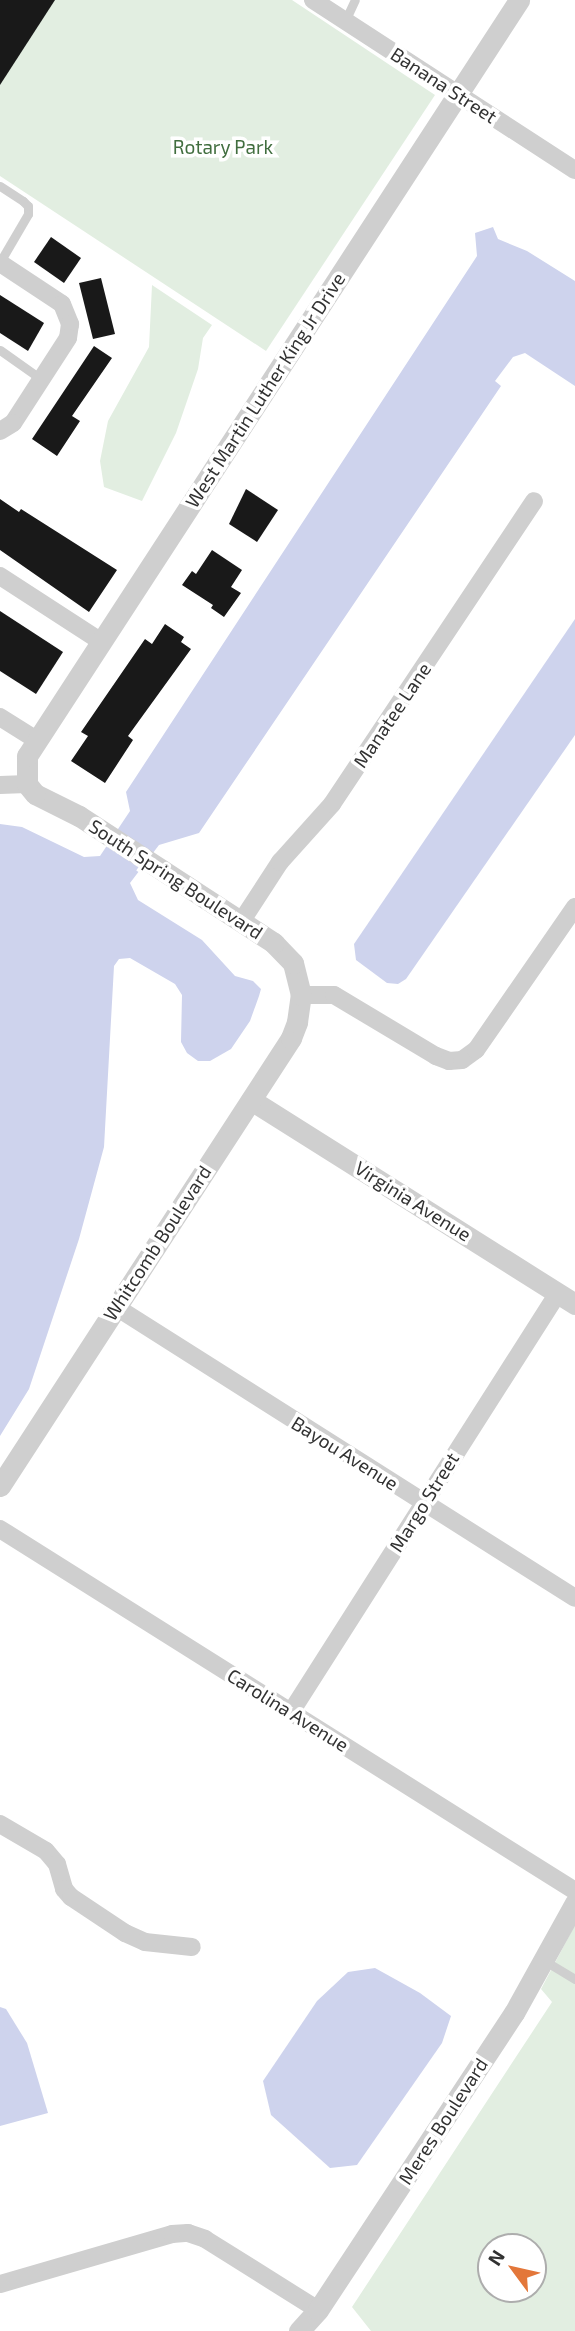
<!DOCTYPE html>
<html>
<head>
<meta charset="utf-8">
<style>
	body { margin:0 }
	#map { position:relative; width:575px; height:2331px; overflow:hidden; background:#fff; font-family:"Exo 2",sans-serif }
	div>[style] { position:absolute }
	.green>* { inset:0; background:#e2eee1 }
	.water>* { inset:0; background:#ced3ed }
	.building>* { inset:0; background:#191919 }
	.service>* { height:9px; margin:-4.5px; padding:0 4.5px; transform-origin:4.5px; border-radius:4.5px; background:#cfcfcf }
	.minor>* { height:18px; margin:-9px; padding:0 9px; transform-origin:9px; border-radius:9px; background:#cfcfcf }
	.tertiary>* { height:21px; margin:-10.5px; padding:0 10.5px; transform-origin:10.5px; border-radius:10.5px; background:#cfcfcf }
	span { translate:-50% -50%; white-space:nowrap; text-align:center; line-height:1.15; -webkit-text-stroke:7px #fff; paint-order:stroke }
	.street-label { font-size:19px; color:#323232 }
	.park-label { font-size:19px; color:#416e3f }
	.north { position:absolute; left:477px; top:2233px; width:70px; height:70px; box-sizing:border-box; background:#fff; border:2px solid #adadad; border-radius:50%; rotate:303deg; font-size:19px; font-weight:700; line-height:28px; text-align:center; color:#323232 }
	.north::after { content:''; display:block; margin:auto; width:24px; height:32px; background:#e3773a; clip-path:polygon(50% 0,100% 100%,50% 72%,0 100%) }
</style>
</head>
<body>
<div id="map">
	<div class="green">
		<div style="clip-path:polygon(0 0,292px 0,435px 95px,266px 351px,0 176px)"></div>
		<div style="clip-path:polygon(152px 285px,212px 325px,203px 338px,198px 369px,176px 433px,142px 501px,104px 487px,100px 461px,108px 421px,149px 347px)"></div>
		<div style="clip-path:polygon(evenodd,575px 1925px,575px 2331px,371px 2331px,352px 2307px,552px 2002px,541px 1989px,575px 1925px,491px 2247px,533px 2247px,533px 2289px,491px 2289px,491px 2247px)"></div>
	</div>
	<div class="water">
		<div style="clip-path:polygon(493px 227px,498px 239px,527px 251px,575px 281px,575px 386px,525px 353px,513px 357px,495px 381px,501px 386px,199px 833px,159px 845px,130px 883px,138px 900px,202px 940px,235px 976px,253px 981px,261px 989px,259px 996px,250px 1021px,231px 1049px,210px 1061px,198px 1061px,187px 1053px,181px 1042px,182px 995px,175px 984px,130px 958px,119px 959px,114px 966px,104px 1147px,79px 1239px,29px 1389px,0 1436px,0 824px,22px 827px,84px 857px,100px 856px,130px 811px,126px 792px,477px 256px,475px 233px)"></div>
		<div style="clip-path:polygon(575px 619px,575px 735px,406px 979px,398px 984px,387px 983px,356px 960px,354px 944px)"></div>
		<div style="clip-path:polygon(375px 1968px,420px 1993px,451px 2016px,442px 2043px,357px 2165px,330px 2168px,271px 2115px,263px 2081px,317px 2001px,348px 1972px)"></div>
		<div style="clip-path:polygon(0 2007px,6px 2009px,27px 2043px,48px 2113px,0 2126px)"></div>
	</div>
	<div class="building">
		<div style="clip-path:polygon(0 0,55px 0,0 85px)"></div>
		<div style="clip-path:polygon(51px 237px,81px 258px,64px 283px,34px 262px)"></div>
		<div style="clip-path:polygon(101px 278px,115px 334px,93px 339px,79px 283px)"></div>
		<div style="clip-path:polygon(0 295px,44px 323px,28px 351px,0 333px)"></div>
		<div style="clip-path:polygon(94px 346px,112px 358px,72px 416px,80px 421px,57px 456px,32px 439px)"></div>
		<div style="clip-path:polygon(246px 489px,278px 510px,257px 542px,229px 524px)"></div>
		<div style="clip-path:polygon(0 499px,19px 512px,21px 509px,117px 570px,89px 612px,0 550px)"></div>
		<div style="clip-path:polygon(212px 550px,242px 570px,231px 587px,241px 593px,224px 617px,211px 608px,213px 605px,182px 585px,192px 571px,196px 574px)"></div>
		<div style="clip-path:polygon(0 611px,63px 652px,36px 694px,0 671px)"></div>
		<div style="clip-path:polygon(165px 624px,184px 637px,181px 642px,191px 649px,128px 736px,133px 740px,105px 783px,71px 761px,88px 736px,81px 732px,145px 639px,152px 644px)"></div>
	</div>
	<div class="service">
		<div style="left:345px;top:21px;width:23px;rotate:-65deg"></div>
		<div style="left:0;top:186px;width:27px;rotate:33deg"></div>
		<div style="left:23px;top:201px;width:7px;rotate:45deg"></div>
		<div style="left:28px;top:206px;width:8px;rotate:90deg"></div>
		<div style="left:28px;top:214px;width:56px;rotate:120.3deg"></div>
		<div style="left:0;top:350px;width:50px;rotate:35.3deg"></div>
		<div style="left:545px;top:1961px;width:35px;rotate:31deg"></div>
	</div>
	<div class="minor">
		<div style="left:313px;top:0;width:312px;rotate:33deg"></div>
		<div style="left:0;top:263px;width:74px;rotate:33.5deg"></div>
		<div style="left:62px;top:304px;width:22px;rotate:68deg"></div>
		<div style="left:70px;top:324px;width:14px;rotate:98deg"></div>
		<div style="left:68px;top:338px;width:101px;rotate:122.9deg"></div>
		<div style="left:13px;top:423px;width:15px;rotate:148deg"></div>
		<div style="left:0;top:576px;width:119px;rotate:33deg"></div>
		<div style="left:0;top:717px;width:41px;rotate:32.2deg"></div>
		<div style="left:0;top:785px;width:27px;rotate:-2deg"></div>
		<div style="left:241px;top:922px;width:72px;rotate:-57deg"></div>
		<div style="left:280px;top:862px;width:78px;rotate:-48.1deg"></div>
		<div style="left:332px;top:804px;width:364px;rotate:-56.3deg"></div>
		<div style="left:301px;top:995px;width:33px"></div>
		<div style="left:334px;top:995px;width:119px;rotate:30.9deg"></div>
		<div style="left:436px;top:1056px;width:14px;rotate:21deg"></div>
		<div style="left:449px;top:1061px;width:13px;rotate:-4deg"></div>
		<div style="left:462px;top:1060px;width:17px;rotate:-36deg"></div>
		<div style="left:476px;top:1050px;width:174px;rotate:-55.3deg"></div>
		<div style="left:116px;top:1307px;width:543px;rotate:32.37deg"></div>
		<div style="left:0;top:1529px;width:679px;rotate:32.19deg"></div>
		<div style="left:291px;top:1712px;width:497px;rotate:-57.5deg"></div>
		<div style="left:0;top:1824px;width:53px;rotate:30.4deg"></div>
		<div style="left:46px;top:1851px;width:17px;rotate:50deg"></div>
		<div style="left:57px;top:1864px;width:26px;rotate:74deg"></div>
		<div style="left:64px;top:1889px;width:11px;rotate:49deg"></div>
		<div style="left:71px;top:1897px;width:65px;rotate:33.7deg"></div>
		<div style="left:125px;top:1933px;width:22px;rotate:24deg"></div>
		<div style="left:145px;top:1942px;width:47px;rotate:6.1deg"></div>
		<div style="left:0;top:2284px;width:179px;rotate:-16.2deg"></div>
		<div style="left:172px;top:2234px;width:16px;rotate:-4deg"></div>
		<div style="left:188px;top:2233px;width:18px;rotate:19deg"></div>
		<div style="left:205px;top:2239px;width:133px;rotate:32.1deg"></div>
	</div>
	<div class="tertiary">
		<div style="left:251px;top:1100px;width:383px;rotate:32.2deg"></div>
		<div style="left:0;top:1486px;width:534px;rotate:-56.99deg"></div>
		<div style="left:291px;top:1038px;width:17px;rotate:-69deg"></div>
		<div style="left:297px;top:1022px;width:27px;rotate:-82deg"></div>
		<div style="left:301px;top:995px;width:33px;rotate:-104deg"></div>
		<div style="left:293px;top:963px;width:28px;rotate:-134deg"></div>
		<div style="left:274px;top:943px;width:233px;rotate:-146.9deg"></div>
		<div style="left:79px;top:816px;width:49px;rotate:-153.4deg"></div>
		<div style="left:35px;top:794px;width:13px;rotate:-129deg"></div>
		<div style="left:27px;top:784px;width:28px;rotate:-90deg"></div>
		<div style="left:27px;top:756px;width:902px;rotate:-56.94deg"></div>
		<div style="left:299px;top:2331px;width:28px;rotate:-48deg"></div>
		<div style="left:318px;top:2310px;width:356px;rotate:-56.6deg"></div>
		<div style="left:514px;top:2013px;width:126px;rotate:-61deg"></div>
	</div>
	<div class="street-label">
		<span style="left:444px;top:85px;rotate:33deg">Banana Street</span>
		<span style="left:265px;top:390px;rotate:-57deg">West Martin Luther King Jr Drive</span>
		<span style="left:392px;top:715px;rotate:-56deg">Manatee Lane</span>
		<span style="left:176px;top:879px;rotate:33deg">South Spring Boulevard</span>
		<span style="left:413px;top:1201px;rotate:32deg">Virginia Avenue</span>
		<span style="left:157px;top:1243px;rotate:-57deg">Whitcomb Boulevard</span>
		<span style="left:345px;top:1453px;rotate:32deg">Bayou Avenue</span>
		<span style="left:424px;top:1502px;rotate:-58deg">Margo Street</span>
		<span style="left:288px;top:1710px;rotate:32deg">Carolina Avenue</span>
		<span style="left:443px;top:2121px;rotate:-57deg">Meres Boulevard</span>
	</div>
	<div class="park-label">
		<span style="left:223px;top:147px">Rotary Park</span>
	</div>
	<div class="north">N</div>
</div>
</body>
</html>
